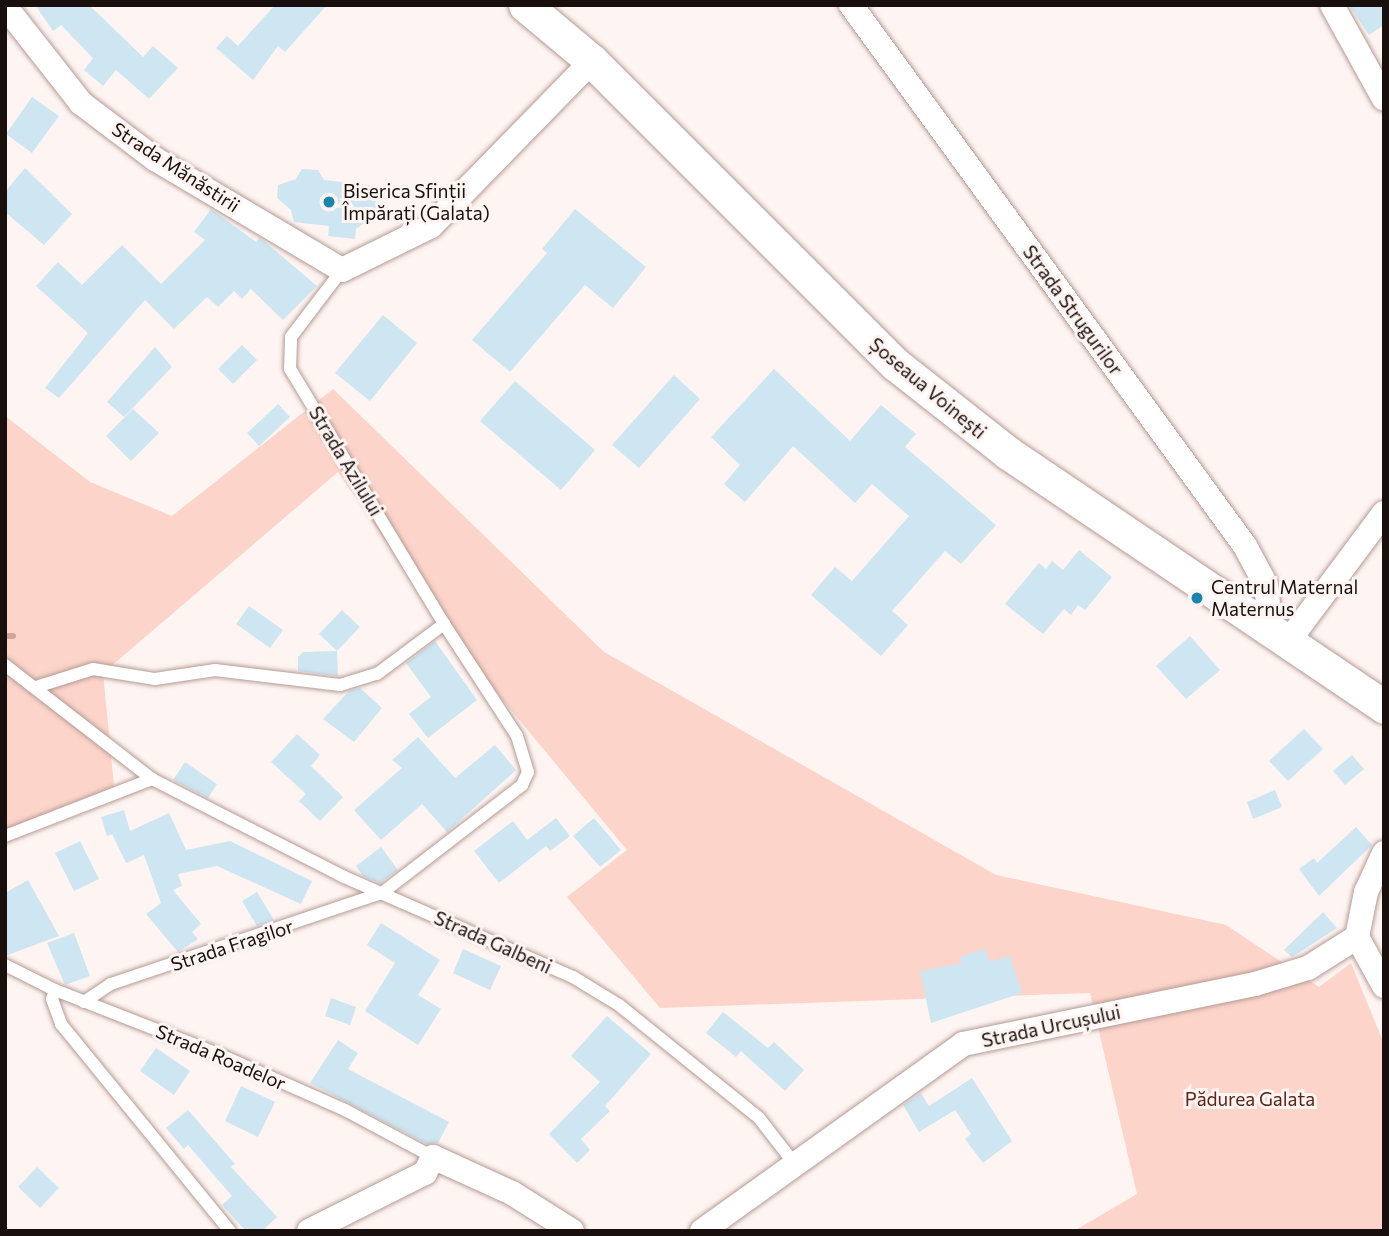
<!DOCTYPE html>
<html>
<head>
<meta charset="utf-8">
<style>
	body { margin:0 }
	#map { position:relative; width:1389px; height:1236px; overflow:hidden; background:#fef4f1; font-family:Commissioner,sans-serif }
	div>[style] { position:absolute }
	.green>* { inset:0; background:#fcd4c9 }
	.stream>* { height:6px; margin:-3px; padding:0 3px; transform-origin:3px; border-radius:3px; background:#d3a59a }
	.building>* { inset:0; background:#cee6f2 }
	.roads { filter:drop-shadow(0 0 2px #b49b95) drop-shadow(0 0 2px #b49b95) }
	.service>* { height:12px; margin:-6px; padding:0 6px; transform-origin:6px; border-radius:6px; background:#fff }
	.minor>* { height:24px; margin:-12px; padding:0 12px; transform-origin:12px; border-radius:12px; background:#fff }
	.secondary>* { height:33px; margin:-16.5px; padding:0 16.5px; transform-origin:16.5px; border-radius:16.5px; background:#fff }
	.dots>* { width:19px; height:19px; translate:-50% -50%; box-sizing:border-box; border:4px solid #fef4f1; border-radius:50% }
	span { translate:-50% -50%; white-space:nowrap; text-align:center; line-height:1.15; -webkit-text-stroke:6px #fef4f1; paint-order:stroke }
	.street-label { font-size:19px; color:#19100e }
	.poi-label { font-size:19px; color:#19100e }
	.left { translate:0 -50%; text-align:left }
	.park-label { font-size:19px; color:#5d2417 }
	.frame { position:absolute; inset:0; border:7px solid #19100e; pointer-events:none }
</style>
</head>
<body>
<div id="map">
	<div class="green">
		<div style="clip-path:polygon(333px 389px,604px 652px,996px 875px,1226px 925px,1319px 987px,1351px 963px,1384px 1044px,1384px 1231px,1074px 1231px,1137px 1194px,1090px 993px,660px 1008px,567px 897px,627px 850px,459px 647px,338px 472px,103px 673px,115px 796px,5px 833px,5px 416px,90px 482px,172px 516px)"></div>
	</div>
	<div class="stream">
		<div style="left:5px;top:636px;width:8px"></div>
	</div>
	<div class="building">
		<div style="clip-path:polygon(35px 5px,89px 5px,143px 57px,153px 46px,178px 68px,149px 99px,116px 70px,103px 86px,84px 70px,93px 58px,61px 25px,53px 31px)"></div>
		<div style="clip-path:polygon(275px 5px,327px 5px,285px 52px,278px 46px,253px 80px,216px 48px,227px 36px,238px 46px)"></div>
		<div style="clip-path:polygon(1349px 5px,1384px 5px,1384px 25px,1369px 35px)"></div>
		<div style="clip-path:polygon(32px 97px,59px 116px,32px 153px,6px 134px)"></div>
		<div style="clip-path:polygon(25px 168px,72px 214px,44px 245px,5px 212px,5px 192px)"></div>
		<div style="clip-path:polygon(302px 169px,318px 170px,324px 180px,369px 185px,375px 190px,377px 214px,356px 229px,355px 239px,328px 236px,329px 226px,294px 222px,291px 210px,277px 198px,278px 185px,296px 179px)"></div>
		<div style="clip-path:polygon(211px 209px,256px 242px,259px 238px,264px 241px,317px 286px,283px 320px,251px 289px,242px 299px,234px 291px,218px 307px,207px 297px,174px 329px,145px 300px,59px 398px,45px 388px,88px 333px,36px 286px,58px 262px,82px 285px,122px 245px,161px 284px,205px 240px,194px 232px)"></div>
		<div style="clip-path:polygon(575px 209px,646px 267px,613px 308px,585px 285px,510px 372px,472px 340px,547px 253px,542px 249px)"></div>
		<div style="clip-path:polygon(383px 315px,417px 343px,370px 401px,335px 373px)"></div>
		<div style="clip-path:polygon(242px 345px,257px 360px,233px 384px,218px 369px)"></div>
		<div style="clip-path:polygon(155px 347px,172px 367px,124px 417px,107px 402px)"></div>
		<div style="clip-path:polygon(774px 369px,850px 441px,881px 405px,916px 434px,905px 447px,996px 525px,961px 564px,945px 551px,892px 611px,908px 625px,881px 656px,811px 595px,835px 567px,852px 581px,909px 516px,872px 484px,855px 503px,793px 446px,745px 502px,724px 484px,740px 465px,711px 437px)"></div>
		<div style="clip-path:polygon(674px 375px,700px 399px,639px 468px,612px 445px)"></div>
		<div style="clip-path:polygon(515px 381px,595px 450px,561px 490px,480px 421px)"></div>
		<div style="clip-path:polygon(278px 404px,290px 417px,259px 446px,247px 433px)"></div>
		<div style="clip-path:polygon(133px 409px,159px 433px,131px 461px,106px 436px)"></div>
		<div style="clip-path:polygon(1079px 550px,1112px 577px,1085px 610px,1078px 605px,1071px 615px,1064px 609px,1043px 634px,1005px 604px,1039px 563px,1046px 569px,1052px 561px,1063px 570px)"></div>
		<div style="clip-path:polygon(249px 606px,283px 630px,270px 648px,236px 624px)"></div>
		<div style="clip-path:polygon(342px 610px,360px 627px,337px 651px,319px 634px)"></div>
		<div style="clip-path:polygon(1190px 636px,1220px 670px,1186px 699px,1156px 666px)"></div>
		<div style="clip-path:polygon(435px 641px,477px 700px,428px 738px,409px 714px,431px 697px,406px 663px)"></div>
		<div style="clip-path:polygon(337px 651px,338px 676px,298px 671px,298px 657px,303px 652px)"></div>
		<div style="clip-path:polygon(360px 688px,382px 708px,354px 742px,323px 719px,349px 691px)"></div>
		<div style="clip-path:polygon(1304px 729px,1323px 749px,1288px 781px,1269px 761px)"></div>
		<div style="clip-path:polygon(297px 734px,320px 755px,311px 766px,343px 797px,320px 821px,299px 801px,306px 794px,271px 762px)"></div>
		<div style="clip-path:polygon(418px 737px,455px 778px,495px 745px,516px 770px,447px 832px,422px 804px,381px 840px,354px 810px,402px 768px,392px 760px)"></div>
		<div style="clip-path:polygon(1352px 755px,1364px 769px,1345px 785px,1333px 771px)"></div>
		<div style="clip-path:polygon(185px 762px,217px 784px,208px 798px,173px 780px)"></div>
		<div style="clip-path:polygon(1275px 790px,1282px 807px,1253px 819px,1247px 802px)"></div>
		<div style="clip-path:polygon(124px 810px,130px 831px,169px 813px,186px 850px,230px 841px,312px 881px,301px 904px,217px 866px,178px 874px,182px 886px,173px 890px,201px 924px,192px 932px,198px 939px,178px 952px,146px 914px,161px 903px,144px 855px,126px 863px,112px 834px,107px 836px,101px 817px)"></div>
		<div style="clip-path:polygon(556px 818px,570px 836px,550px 851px,546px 846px,499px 883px,474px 851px,513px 821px,527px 840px)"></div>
		<div style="clip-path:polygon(594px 818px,621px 850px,600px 867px,573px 836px)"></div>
		<div style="clip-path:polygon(1356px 827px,1372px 845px,1319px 896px,1299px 869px,1314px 858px,1317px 863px)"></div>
		<div style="clip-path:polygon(80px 841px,99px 879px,74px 891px,55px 853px)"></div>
		<div style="clip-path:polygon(381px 847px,398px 870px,380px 883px,363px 876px,356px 866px)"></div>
		<div style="clip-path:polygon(28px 880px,59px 936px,5px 956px,5px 893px)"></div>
		<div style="clip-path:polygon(257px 892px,274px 920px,257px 926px,242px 901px)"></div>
		<div style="clip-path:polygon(1323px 912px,1337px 928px,1292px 957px,1284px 950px)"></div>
		<div style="clip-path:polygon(381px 923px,440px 960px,418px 995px,441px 1009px,418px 1045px,365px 1011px,395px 963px,367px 945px)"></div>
		<div style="clip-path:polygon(74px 933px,90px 976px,65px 985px,47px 943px)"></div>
		<div style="clip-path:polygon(463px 949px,501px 966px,490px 990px,453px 973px)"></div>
		<div style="clip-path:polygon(985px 949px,990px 962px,1010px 956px,1022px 993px,931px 1023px,920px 971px,962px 963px,960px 957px)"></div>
		<div style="clip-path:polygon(331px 998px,356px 1007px,350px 1025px,325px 1016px)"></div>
		<div style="clip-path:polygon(723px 1012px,768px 1048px,774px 1042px,804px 1070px,785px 1091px,741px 1051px,736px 1057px,706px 1033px)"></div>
		<div style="clip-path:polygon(607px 1016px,651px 1054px,605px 1106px,610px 1111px,581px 1139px,590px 1150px,577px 1163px,549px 1134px,600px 1082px,571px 1056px)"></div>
		<div style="clip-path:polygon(338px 1040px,358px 1053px,348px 1069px,449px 1122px,438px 1143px,427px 1144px,310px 1083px)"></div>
		<div style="clip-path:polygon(156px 1048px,190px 1071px,174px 1095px,140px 1071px)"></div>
		<div style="clip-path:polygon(972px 1078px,1012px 1141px,983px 1163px,965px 1139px,971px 1134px,955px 1110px,919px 1132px,903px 1105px,921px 1093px,929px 1106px)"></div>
		<div style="clip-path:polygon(241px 1086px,275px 1102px,258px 1137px,225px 1121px)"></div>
		<div style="clip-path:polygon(188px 1110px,235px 1164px,231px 1167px,277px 1217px,262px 1231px,246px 1231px,222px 1205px,232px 1196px,188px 1145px,184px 1149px,166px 1128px)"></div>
		<div style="clip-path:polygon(37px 1167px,59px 1188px,40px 1208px,18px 1187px)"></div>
	</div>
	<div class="roads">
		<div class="service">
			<div style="left:5px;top:665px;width:186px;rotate:37.8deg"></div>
			<div style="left:152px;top:779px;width:216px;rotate:27deg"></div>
			<div style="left:344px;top:877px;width:250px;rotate:23.6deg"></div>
			<div style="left:573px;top:977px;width:54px;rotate:31.3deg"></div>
			<div style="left:619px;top:1005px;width:180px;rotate:38.9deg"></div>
			<div style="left:759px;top:1118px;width:57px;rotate:52.1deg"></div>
			<div style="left:36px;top:687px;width:60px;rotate:-17.5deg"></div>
			<div style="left:93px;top:669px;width:63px;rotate:9.2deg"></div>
			<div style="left:155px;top:679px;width:61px;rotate:-8.5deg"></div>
			<div style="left:215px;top:670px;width:126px;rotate:6.8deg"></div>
			<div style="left:340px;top:685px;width:39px;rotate:-17deg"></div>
			<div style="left:377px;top:674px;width:84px;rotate:-36.7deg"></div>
			<div style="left:5px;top:836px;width:158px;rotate:-21.2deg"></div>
			<div style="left:5px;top:965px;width:56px;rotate:26.6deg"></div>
			<div style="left:55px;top:990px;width:175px;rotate:21.4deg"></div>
			<div style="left:218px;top:1054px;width:139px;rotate:23.8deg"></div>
			<div style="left:345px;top:1110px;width:100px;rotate:28.1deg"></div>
			<div style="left:55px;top:990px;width:9px;rotate:108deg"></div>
			<div style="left:52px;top:999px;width:27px;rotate:70deg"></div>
			<div style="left:61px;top:1024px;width:267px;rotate:50.8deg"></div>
			<div style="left:84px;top:1002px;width:32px;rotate:-34deg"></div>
			<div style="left:111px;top:984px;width:286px;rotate:-18.6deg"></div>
			<div style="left:382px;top:893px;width:177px;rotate:-37.6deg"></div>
			<div style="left:522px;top:785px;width:14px;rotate:-65deg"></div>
			<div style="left:528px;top:772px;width:38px;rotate:-107deg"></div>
			<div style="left:517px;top:736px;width:134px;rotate:-123.1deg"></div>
			<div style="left:444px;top:624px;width:298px;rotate:-121.1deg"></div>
			<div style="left:290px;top:369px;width:32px;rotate:-88deg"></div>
			<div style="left:291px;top:337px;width:84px;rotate:-52.7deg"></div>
		</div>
		<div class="minor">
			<div style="left:851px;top:5px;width:669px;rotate:53.93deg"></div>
			<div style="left:1245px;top:546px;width:44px;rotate:61.7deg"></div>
			<div style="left:1266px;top:585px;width:20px;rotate:84deg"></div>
			<div style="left:1268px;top:605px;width:21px;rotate:119deg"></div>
			<div style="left:1332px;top:5px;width:107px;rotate:61deg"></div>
			<div style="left:5px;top:6px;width:123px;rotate:51.9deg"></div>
			<div style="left:81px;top:103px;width:93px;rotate:37.1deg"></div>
			<div style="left:155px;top:159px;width:217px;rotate:30.7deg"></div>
			<div style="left:342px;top:270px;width:99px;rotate:-26.3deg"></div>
			<div style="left:431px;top:226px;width:231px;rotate:-45.7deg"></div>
			<div style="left:1287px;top:643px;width:162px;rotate:-53.3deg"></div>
			<div style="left:1357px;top:937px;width:56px;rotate:61.1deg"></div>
			<div style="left:309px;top:1231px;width:130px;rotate:-26.6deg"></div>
			<div style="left:425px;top:1173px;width:18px;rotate:-63deg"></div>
			<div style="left:433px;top:1157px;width:87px;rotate:24.5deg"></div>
			<div style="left:512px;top:1193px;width:71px;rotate:32.3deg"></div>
			<div style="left:702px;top:1231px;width:321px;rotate:-35.6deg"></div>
			<div style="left:963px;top:1044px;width:298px;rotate:-11.6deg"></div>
			<div style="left:1255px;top:984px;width:55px;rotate:-16.8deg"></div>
			<div style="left:1308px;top:968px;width:58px;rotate:-32.3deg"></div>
			<div style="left:1357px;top:937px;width:46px;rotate:-78.7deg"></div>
			<div style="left:1366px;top:892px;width:43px;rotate:-65.2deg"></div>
		</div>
		<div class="secondary">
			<div style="left:525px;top:5px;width:87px;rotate:39.9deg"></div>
			<div style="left:592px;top:61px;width:429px;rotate:45deg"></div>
			<div style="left:895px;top:364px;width:144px;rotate:38.2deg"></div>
			<div style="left:1008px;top:453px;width:454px;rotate:34deg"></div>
		</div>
	</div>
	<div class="dots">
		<div style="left:329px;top:202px;background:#1985ad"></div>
		<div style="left:1197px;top:598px;background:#1985ad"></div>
	</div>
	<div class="street-label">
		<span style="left:176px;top:167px;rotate:33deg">Strada Mănăstirii</span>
		<span style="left:1073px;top:310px;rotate:54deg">Strada Strugurilor</span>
		<span style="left:928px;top:388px;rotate:40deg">Șoseaua Voinești</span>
		<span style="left:346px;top:461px;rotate:59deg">Strada Azilului</span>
		<span style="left:493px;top:942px;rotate:24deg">Strada Galbeni</span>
		<span style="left:232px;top:945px;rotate:-18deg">Strada Fragilor</span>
		<span style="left:1051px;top:1026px;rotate:-12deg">Strada Urcușului</span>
		<span style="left:221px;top:1057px;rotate:23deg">Strada Roadelor</span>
	</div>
	<div class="poi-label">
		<span class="left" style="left:343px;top:202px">Biserica Sfinții<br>Împărați (Galata)</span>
		<span class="left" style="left:1211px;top:598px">Centrul Maternal<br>Maternus</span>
	</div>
	<div class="park-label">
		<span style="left:1250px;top:1099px">Pădurea Galata</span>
	</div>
	<div class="frame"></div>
</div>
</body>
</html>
